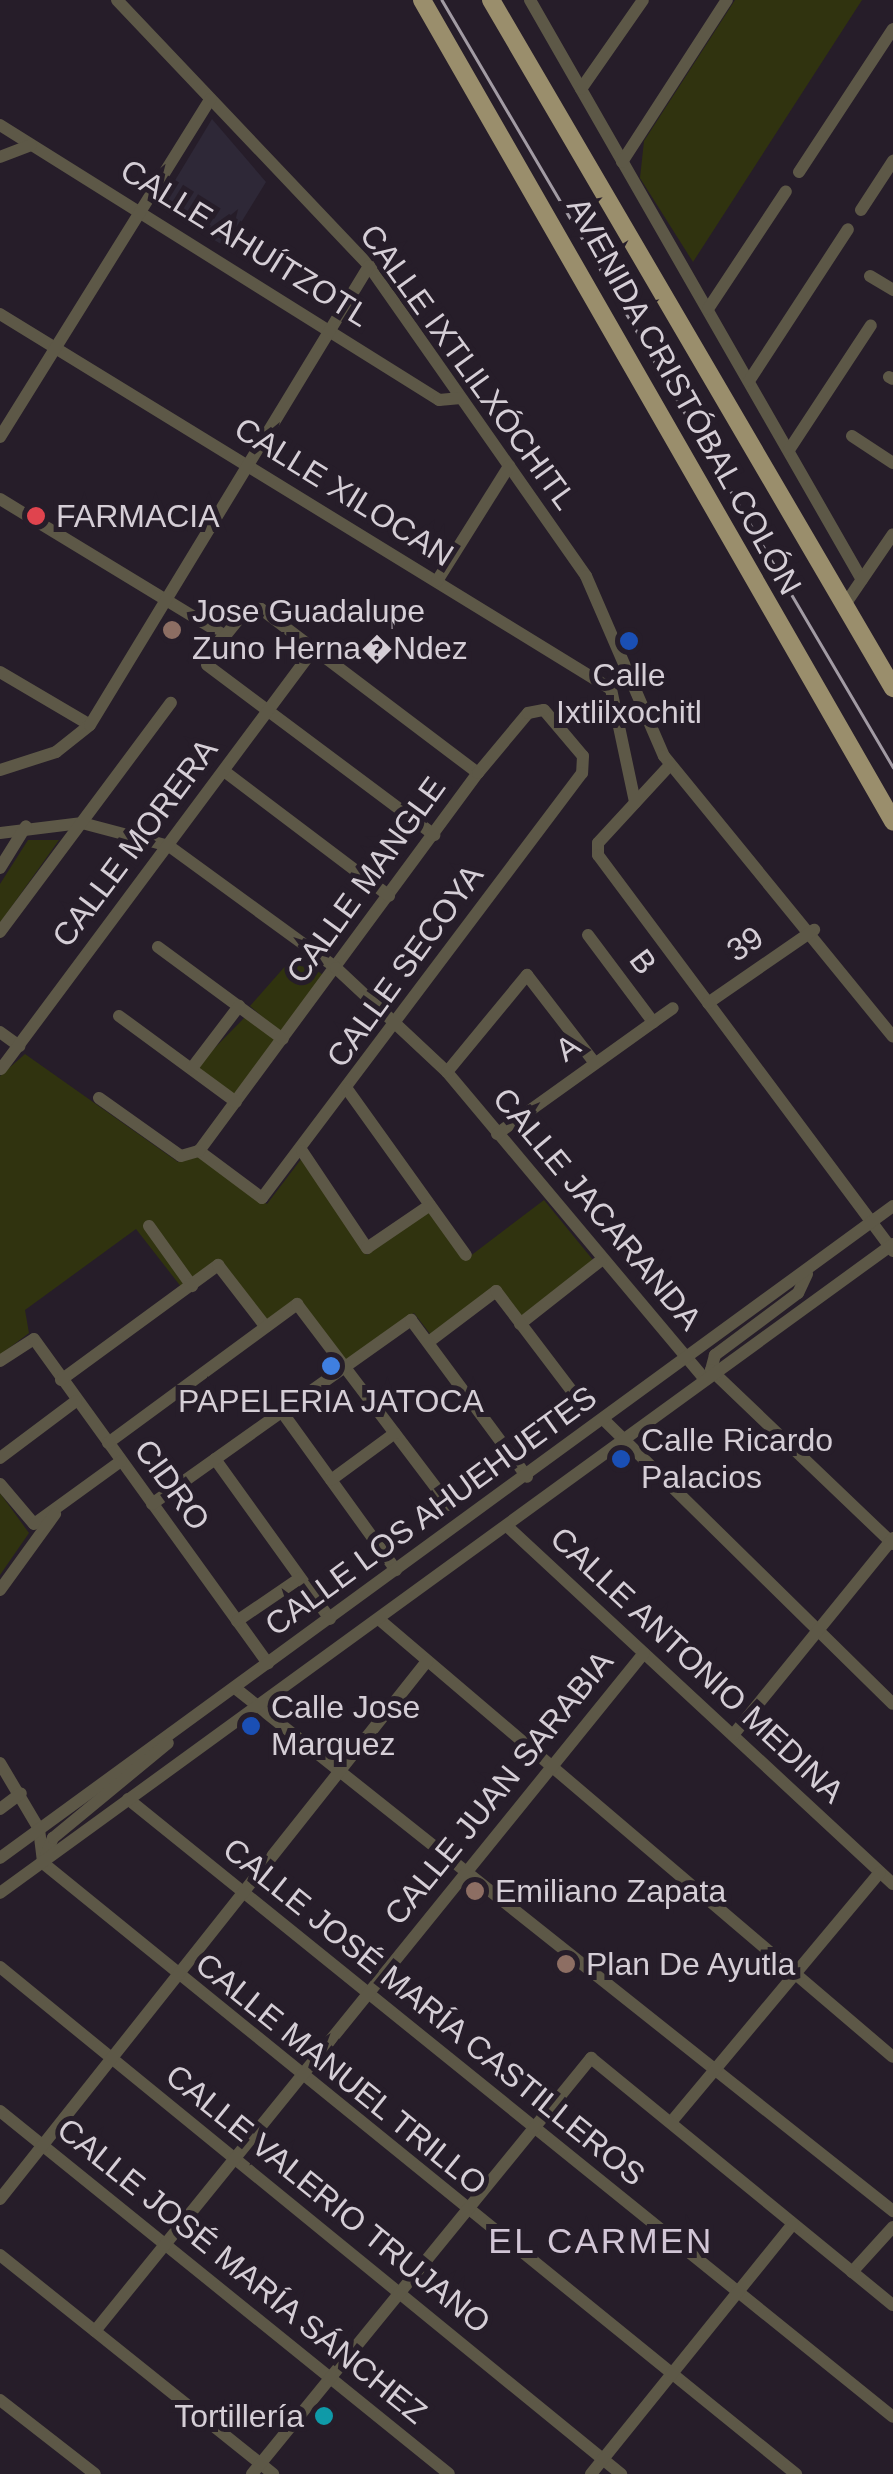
<!DOCTYPE html>
<html>
<head>
<meta charset="utf-8">
<style>
	body { margin:0 }
	#map { position:relative; width:893px; height:2474px; overflow:hidden; background:#261d29; font-family:Helvetica,sans-serif }
	div>[style] { position:absolute }
	.industrial>* { inset:0; background:#2e2837 }
	.green>* { inset:0; background:#30330f }
	.minor>* { height:12px; margin:-6px; padding:0 6px; transform-origin:6px; border-radius:6px; background:#5d5847 }
	.major>* { height:18px; margin:-9px; padding:0 9px; transform-origin:9px; border-radius:9px; background:#9a8e6c }
	.tram>* { height:2.5px; margin:-1.25px; padding:0 1.25px; transform-origin:1.25px; border-radius:1.25px; background:#a29ba4 }
	.dots>* { width:28px; height:28px; translate:-50% -50%; box-sizing:border-box; border:5px solid #261d29; border-radius:50% }
	span { translate:-50% -50%; white-space:nowrap; text-align:center; line-height:1.15; -webkit-text-stroke:10px #261d29; paint-order:stroke }
	.street-label { font-size:32px; color:#d5ced6 }
	.poi-label { font-size:32px; color:#d5ced6 }
	.left { translate:0 -50%; text-align:left }
	.right { translate:-100% -50%; text-align:right }
	.neighbourhood-label { font-size:35px; color:#d2c6d6; letter-spacing:2.5px }
</style>
</head>
<body>
<div id="map">
	<div class="industrial">
		<div style="clip-path:polygon(212px 119px,266px 182px,226px 247px,159px 207px)"></div>
	</div>
	<div class="green">
		<div style="clip-path:polygon(735px 0,862px 0,693px 262px,640px 178px,644px 141px)"></div>
		<div style="clip-path:polygon(28px 840px,59px 840px,0 923px,0 884px)"></div>
		<div style="clip-path:polygon(295px 955px,326px 977px,283px 1035px,250px 1006px)"></div>
		<div style="clip-path:polygon(247px 1015px,279px 1038px,235px 1097px,196px 1067px)"></div>
		<div style="clip-path:polygon(25px 1054px,178px 1162px,198px 1157px,267px 1204px,302px 1158px,367px 1255px,429px 1211px,465px 1260px,544px 1200px,593px 1260px,519px 1318px,495px 1286px,431px 1335px,414px 1313px,344px 1363px,298px 1298px,266px 1320px,220px 1260px,182px 1288px,136px 1229px,25px 1310px,29px 1333px,0 1355px,0 1076px)"></div>
		<div style="clip-path:polygon(0 1493px,29px 1533px,0 1575px)"></div>
	</div>
	<div class="minor">
		<div style="left:117px;top:0;width:366px;rotate:46.5deg"></div>
		<div style="left:369px;top:266px;width:378px;rotate:55deg"></div>
		<div style="left:586px;top:576px;width:196px;rotate:66.6deg"></div>
		<div style="left:664px;top:756px;width:362px;rotate:50.8deg"></div>
		<div style="left:530px;top:0;width:668px;rotate:60.21deg"></div>
		<div style="left:581px;top:89px;width:108px;rotate:-55.1deg"></div>
		<div style="left:0;top:125px;width:518px;rotate:32.06deg"></div>
		<div style="left:439px;top:400px;width:22px;rotate:-5deg"></div>
		<div style="left:0;top:157px;width:33px;rotate:-21deg"></div>
		<div style="left:622px;top:162px;width:193px;rotate:-57.1deg"></div>
		<div style="left:799px;top:172px;width:171px;rotate:-56.7deg"></div>
		<div style="left:861px;top:210px;width:59px;rotate:-56.9deg"></div>
		<div style="left:870px;top:276px;width:27px;rotate:31deg"></div>
		<div style="left:708px;top:309px;width:141px;rotate:-56.5deg"></div>
		<div style="left:0;top:314px;width:717px;rotate:31.54deg"></div>
		<div style="left:611px;top:689px;width:116px;rotate:78deg"></div>
		<div style="left:889px;top:377px;width:4px;rotate:27deg"></div>
		<div style="left:749px;top:381px;width:181px;rotate:-56.9deg"></div>
		<div style="left:852px;top:436px;width:49px;rotate:33.4deg"></div>
		<div style="left:0;top:437px;width:398px;rotate:-58.1deg"></div>
		<div style="left:789px;top:450px;width:149px;rotate:-56.7deg"></div>
		<div style="left:0;top:499px;width:263px;rotate:31.3deg"></div>
		<div style="left:225px;top:636px;width:36px;rotate:-51deg"></div>
		<div style="left:248px;top:608px;width:13px;rotate:4deg"></div>
		<div style="left:261px;top:609px;width:272px;rotate:37.1deg"></div>
		<div style="left:437px;top:581px;width:136px;rotate:-57.9deg"></div>
		<div style="left:846px;top:603px;width:83px;rotate:-55.7deg"></div>
		<div style="left:207px;top:665px;width:284px;rotate:36.8deg"></div>
		<div style="left:0;top:672px;width:104px;rotate:30.5deg"></div>
		<div style="left:544px;top:710px;width:60px;rotate:49.7deg"></div>
		<div style="left:583px;top:756px;width:17px;rotate:93deg"></div>
		<div style="left:582px;top:773px;width:532px;rotate:126.98deg"></div>
		<div style="left:262px;top:1198px;width:79px;rotate:-143.3deg"></div>
		<div style="left:199px;top:1151px;width:470px;rotate:-53.6deg"></div>
		<div style="left:478px;top:773px;width:78px;rotate:-50.2deg"></div>
		<div style="left:528px;top:713px;width:16px;rotate:-11deg"></div>
		<div style="left:670px;top:765px;width:106px;rotate:132.7deg"></div>
		<div style="left:598px;top:843px;width:12px;rotate:90deg"></div>
		<div style="left:598px;top:855px;width:494px;rotate:53.3deg"></div>
		<div style="left:0;top:770px;width:59px;rotate:-17.8deg"></div>
		<div style="left:56px;top:752px;width:43px;rotate:-38.5deg"></div>
		<div style="left:90px;top:725px;width:537px;rotate:-58.71deg"></div>
		<div style="left:224px;top:771px;width:207px;rotate:37.1deg"></div>
		<div style="left:0;top:833px;width:83px;rotate:-7deg"></div>
		<div style="left:82px;top:823px;width:90px;rotate:14.8deg"></div>
		<div style="left:169px;top:846px;width:207px;rotate:36.1deg"></div>
		<div style="left:336px;top:968px;width:152px;rotate:43.1deg"></div>
		<div style="left:447px;top:1072px;width:402px;rotate:50deg"></div>
		<div style="left:0;top:868px;width:49px;rotate:-58.2deg"></div>
		<div style="left:0;top:932px;width:286px;rotate:-53.3deg"></div>
		<div style="left:588px;top:935px;width:109px;rotate:53.2deg"></div>
		<div style="left:158px;top:947px;width:155px;rotate:36.4deg"></div>
		<div style="left:708px;top:1003px;width:129px;rotate:-34.6deg"></div>
		<div style="left:119px;top:1016px;width:145px;rotate:36.3deg"></div>
		<div style="left:0;top:1032px;width:24px;rotate:36deg"></div>
		<div style="left:192px;top:1068px;width:78px;rotate:-52.8deg"></div>
		<div style="left:1px;top:1069px;width:522px;rotate:-53.33deg"></div>
		<div style="left:447px;top:1072px;width:126px;rotate:-50.5deg"></div>
		<div style="left:527px;top:975px;width:110px;rotate:52.4deg"></div>
		<div style="left:347px;top:1089px;width:204px;rotate:54.4deg"></div>
		<div style="left:99px;top:1098px;width:100px;rotate:35.3deg"></div>
		<div style="left:181px;top:1156px;width:19px;rotate:-16deg"></div>
		<div style="left:497px;top:1134px;width:216px;rotate:-35.6deg"></div>
		<div style="left:302px;top:1151px;width:117px;rotate:56.2deg"></div>
		<div style="left:367px;top:1248px;width:76px;rotate:-34.3deg"></div>
		<div style="left:149px;top:1226px;width:74px;rotate:54.4deg"></div>
		<div style="left:807px;top:1274px;width:21px;rotate:115deg"></div>
		<div style="left:798px;top:1293px;width:104px;rotate:143.2deg"></div>
		<div style="left:715px;top:1355px;width:16px;rotate:105deg"></div>
		<div style="left:711px;top:1370px;width:252px;rotate:43.7deg"></div>
		<div style="left:520px;top:1324px;width:102px;rotate:-38.2deg"></div>
		<div style="left:430px;top:1341px;width:83px;rotate:-37.1deg"></div>
		<div style="left:496px;top:1291px;width:141px;rotate:52.8deg"></div>
		<div style="left:0;top:1361px;width:40px;rotate:-32.9deg"></div>
		<div style="left:34px;top:1339px;width:400px;rotate:54.2deg"></div>
		<div style="left:61px;top:1380px;width:195px;rotate:-36.2deg"></div>
		<div style="left:218px;top:1265px;width:78px;rotate:52.3deg"></div>
		<div style="left:282px;top:1412px;width:195px;rotate:54.2deg"></div>
		<div style="left:604px;top:1420px;width:405px;rotate:44.5deg"></div>
		<div style="left:108px;top:1443px;width:235px;rotate:-36.3deg"></div>
		<div style="left:297px;top:1304px;width:252px;rotate:52.9deg"></div>
		<div style="left:0;top:1458px;width:95px;rotate:-36.9deg"></div>
		<div style="left:215px;top:1459px;width:197px;rotate:54.3deg"></div>
		<div style="left:331px;top:1480px;width:79px;rotate:-36.3deg"></div>
		<div style="left:0;top:1484px;width:52px;rotate:49.6deg"></div>
		<div style="left:34px;top:1524px;width:107px;rotate:-35.9deg"></div>
		<div style="left:152px;top:1504px;width:318px;rotate:-35.4deg"></div>
		<div style="left:411px;top:1320px;width:195px;rotate:53.5deg"></div>
		<div style="left:508px;top:1527px;width:525px;rotate:42.84deg"></div>
		<div style="left:0;top:1590px;width:94px;rotate:-54.1deg"></div>
		<div style="left:237px;top:1621px;width:76px;rotate:-34.3deg"></div>
		<div style="left:381px;top:1621px;width:672px;rotate:40.42deg"></div>
		<div style="left:235px;top:1688px;width:841px;rotate:38.48deg"></div>
		<div style="left:733px;top:1735px;width:254px;rotate:-50.9deg"></div>
		<div style="left:0;top:1763px;width:77px;rotate:59.4deg"></div>
		<div style="left:39px;top:1829px;width:32px;rotate:83deg"></div>
		<div style="left:128px;top:1799px;width:983px;rotate:38.93deg"></div>
		<div style="left:0;top:1809px;width:26px;rotate:-37deg"></div>
		<div style="left:0;top:1858px;width:1106px;rotate:-36.13deg"></div>
		<div style="left:44px;top:1861px;width:25px;rotate:-69deg"></div>
		<div style="left:53px;top:1838px;width:149px;rotate:-39.6deg"></div>
		<div style="left:43px;top:1863px;width:970px;rotate:39.06deg"></div>
		<div style="left:0;top:1893px;width:1104px;rotate:-36.01deg"></div>
		<div style="left:0;top:1967px;width:802px;rotate:39.23deg"></div>
		<div style="left:0;top:2111px;width:577px;rotate:38.95deg"></div>
		<div style="left:672px;top:2121px;width:324px;rotate:-50.1deg"></div>
		<div style="left:0;top:2199px;width:687px;rotate:-51.56deg"></div>
		<div style="left:0;top:2255px;width:350px;rotate:38.7deg"></div>
		<div style="left:852px;top:2272px;width:61px;rotate:-47.7deg"></div>
		<div style="left:95px;top:2331px;width:872px;rotate:-51deg"></div>
		<div style="left:0;top:2400px;width:120px;rotate:37.9deg"></div>
		<div style="left:252px;top:2474px;width:537px;rotate:-50.82deg"></div>
		<div style="left:591px;top:2058px;width:390px;rotate:39.3deg"></div>
		<div style="left:591px;top:2474px;width:321px;rotate:-51.1deg"></div>
	</div>
	<div class="major">
		<div style="left:422px;top:0;width:947px;rotate:60.16deg"></div>
		<div style="left:491px;top:0;width:797px;rotate:59.7deg"></div>
	</div>
	<div class="tram">
		<div style="left:442px;top:0;width:890px;rotate:59.54deg"></div>
	</div>
	<div class="dots">
		<div style="left:36px;top:516px;background:#e0444e"></div>
		<div style="left:172px;top:630px;background:#8d6e63"></div>
		<div style="left:629px;top:641px;background:#1a4fb4"></div>
		<div style="left:331px;top:1366px;background:#3f7fe0"></div>
		<div style="left:621px;top:1459px;background:#1a4fb4"></div>
		<div style="left:251px;top:1726px;background:#1a4fb4"></div>
		<div style="left:475px;top:1891px;background:#8d6e63"></div>
		<div style="left:566px;top:1964px;background:#8d6e63"></div>
		<div style="left:324px;top:2416px;background:#0f9aa8"></div>
	</div>
	<div class="street-label">
		<span style="left:245px;top:243px;rotate:32deg">CALLE AHUÍTZOTL</span>
		<span style="left:468px;top:367px;rotate:54deg">CALLE IXTLILXÓCHITL</span>
		<span style="left:684px;top:396px;rotate:61deg">AVENIDA CRISTÓBAL COLÓN</span>
		<span style="left:344px;top:492px;rotate:32deg">CALLE XILOCAN</span>
		<span style="left:135px;top:843px;rotate:-53deg">CALLE MORERA</span>
		<span style="left:366px;top:880px;rotate:-54deg">CALLE MANGLE</span>
		<span style="left:745px;top:944px;rotate:-34deg">39</span>
		<span style="left:643px;top:962px;rotate:53deg">B</span>
		<span style="left:405px;top:966px;rotate:-54deg">CALLE SECOYA</span>
		<span style="left:568px;top:1048px;rotate:-36deg">A</span>
		<span style="left:597px;top:1209px;rotate:50deg">CALLE JACARANDA</span>
		<span style="left:172px;top:1485px;rotate:54deg">CIDRO</span>
		<span style="left:431px;top:1511px;rotate:-36deg">CALLE LOS AHUEHUETES</span>
		<span style="left:697px;top:1665px;rotate:43deg">CALLE ANTONIO MEDINA</span>
		<span style="left:499px;top:1788px;rotate:-51deg">CALLE JUAN SARABIA</span>
		<span style="left:434px;top:2012px;rotate:39deg">CALLE JOSÉ MARÍA CASTILLEROS</span>
		<span style="left:341px;top:2074px;rotate:39deg">CALLE MANUEL TRILLO</span>
		<span style="left:328px;top:2199px;rotate:39deg">CALLE VALERIO TRUJANO</span>
		<span style="left:242px;top:2271px;rotate:39deg">CALLE JOSÉ MARÍA SÁNCHEZ</span>
	</div>
	<div class="poi-label">
		<span class="left" style="left:56px;top:516px">FARMACIA</span>
		<span class="left" style="left:192px;top:630px">Jose Guadalupe<br>Zuno Herna�Ndez</span>
		<span style="left:629px;top:694px">Calle<br>Ixtlilxochitl</span>
		<span style="left:331px;top:1401px">PAPELERIA JATOCA</span>
		<span class="left" style="left:641px;top:1459px">Calle Ricardo<br>Palacios</span>
		<span class="left" style="left:271px;top:1726px">Calle Jose<br>Marquez</span>
		<span class="left" style="left:495px;top:1891px">Emiliano Zapata</span>
		<span class="left" style="left:586px;top:1964px">Plan De Ayutla</span>
		<span class="right" style="left:304px;top:2416px">Tortillería</span>
	</div>
	<div class="neighbourhood-label">
		<span style="left:601px;top:2241px">EL CARMEN</span>
	</div>
</div>
</body>
</html>
